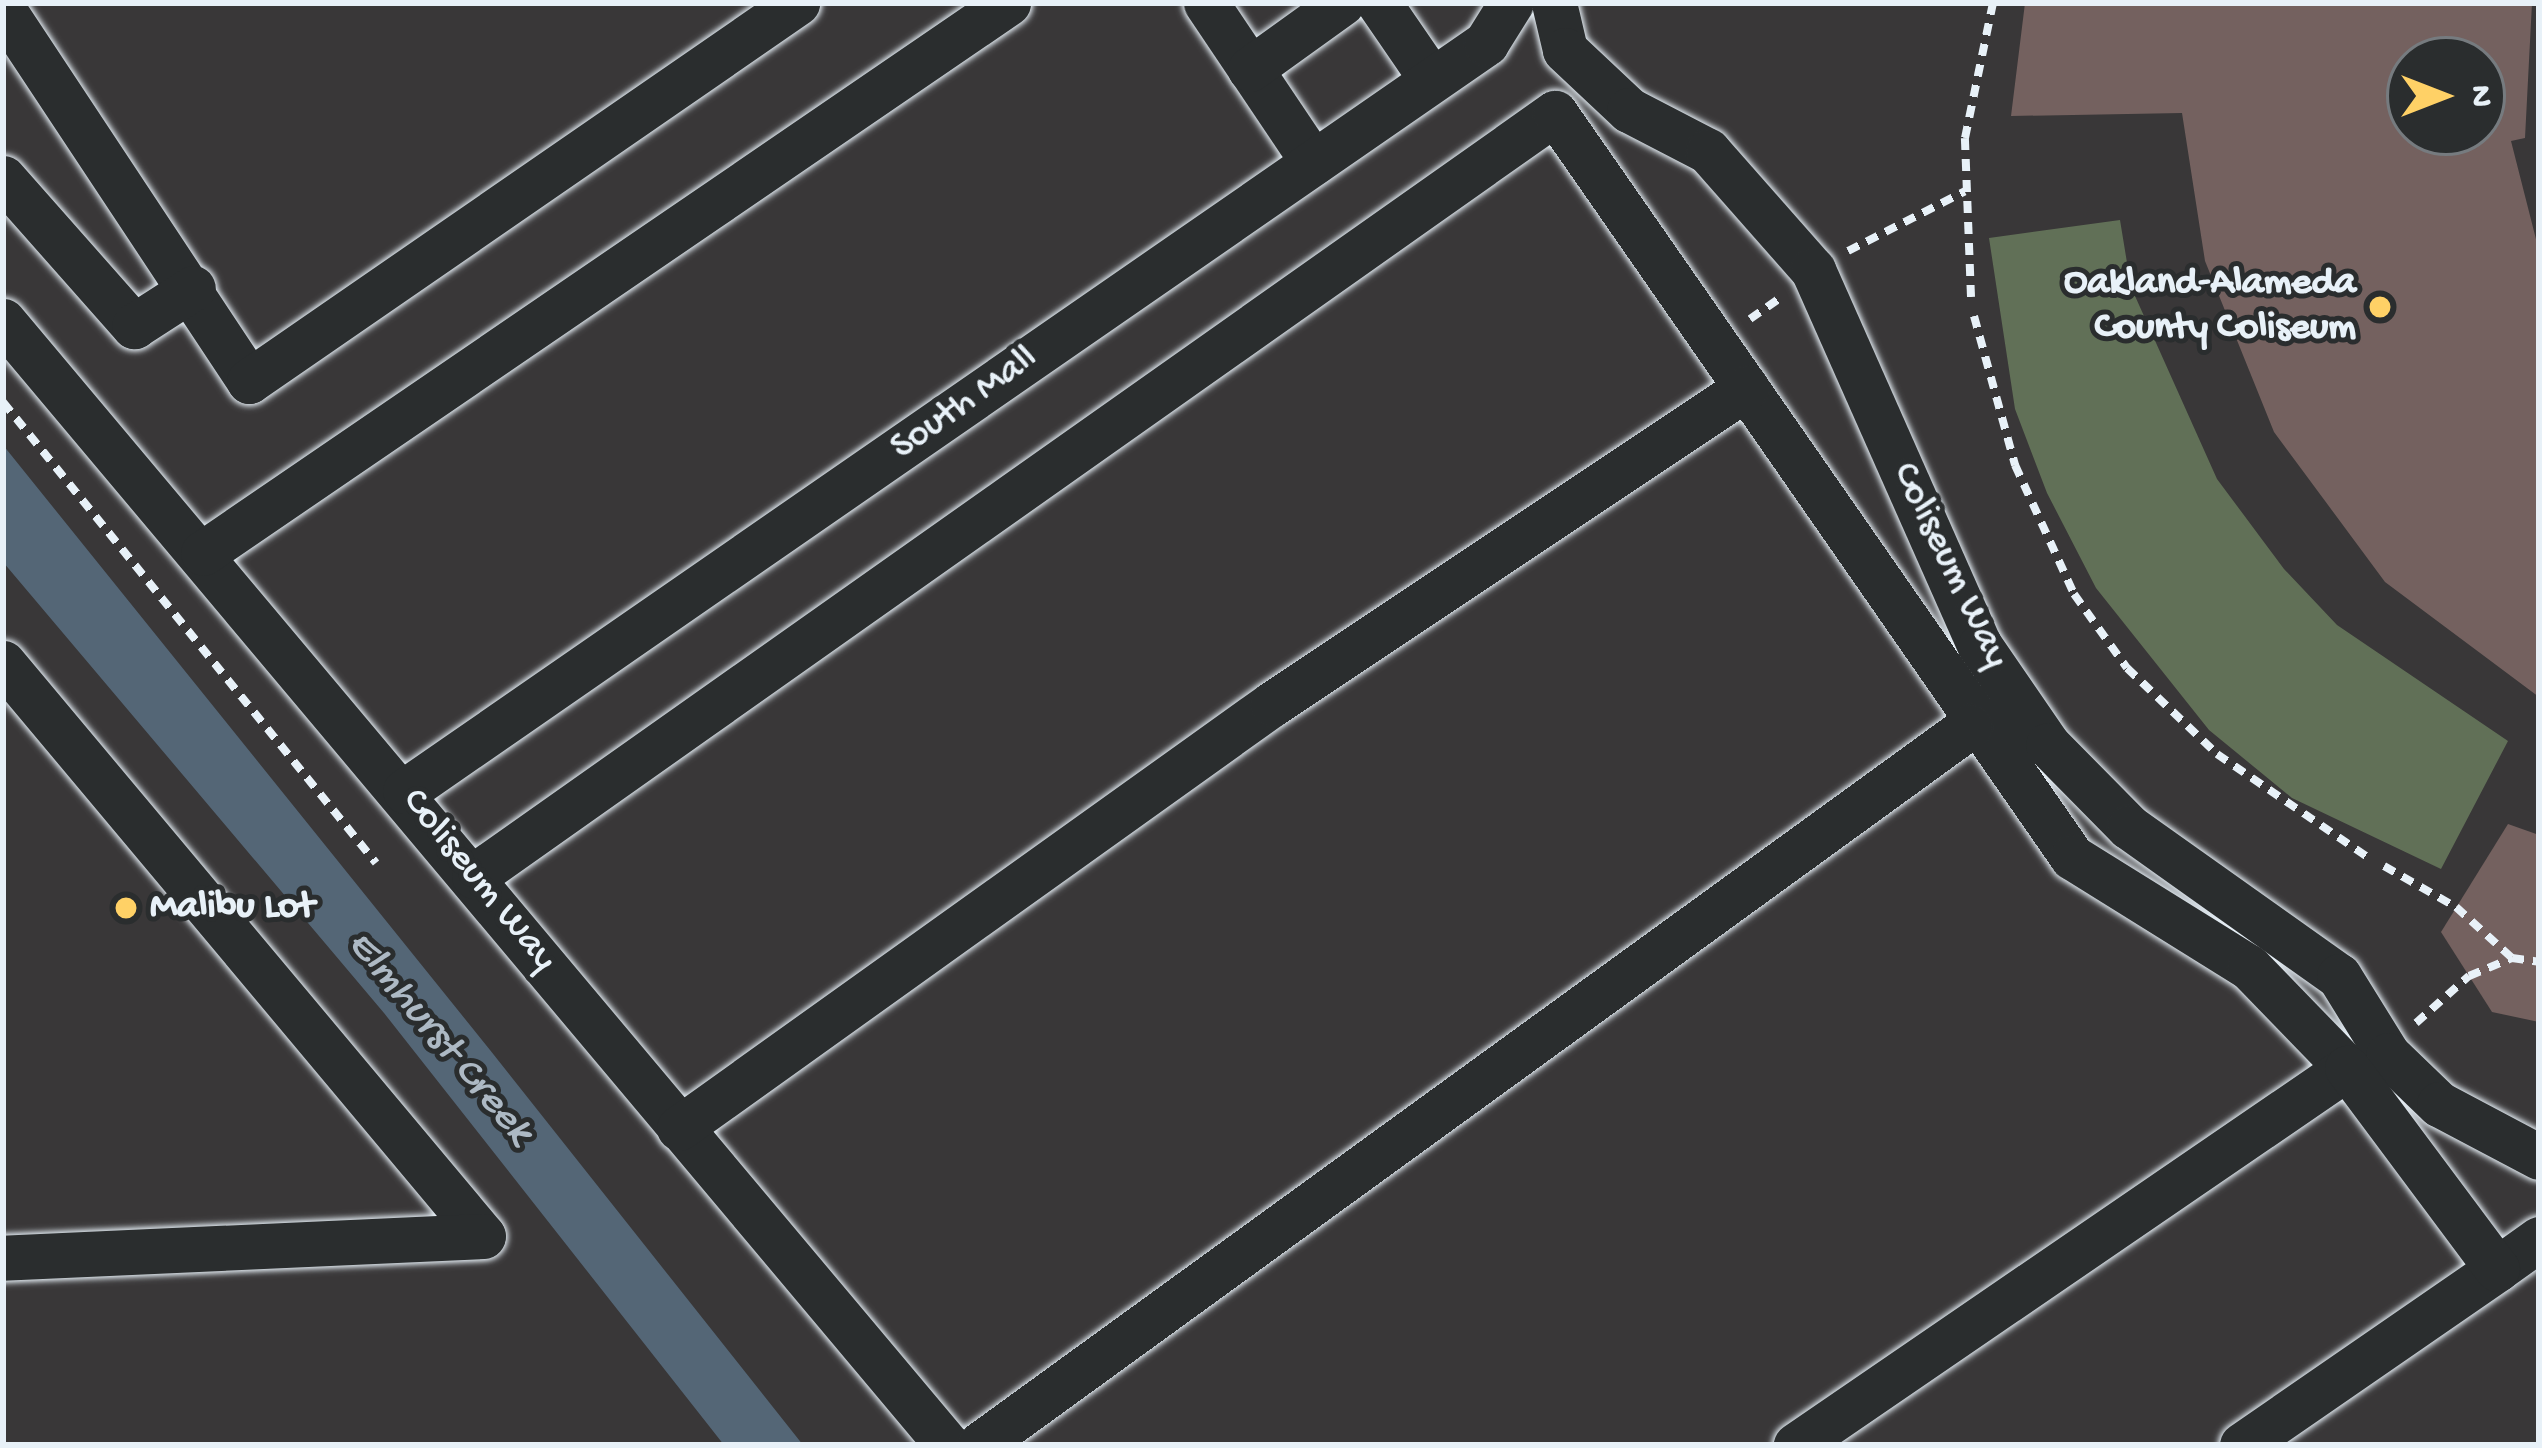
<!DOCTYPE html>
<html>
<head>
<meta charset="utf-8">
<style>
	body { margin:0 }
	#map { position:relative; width:2542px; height:1448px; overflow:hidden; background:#393738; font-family:"Gochi Hand",sans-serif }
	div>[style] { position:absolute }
	.green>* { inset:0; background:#617057 }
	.water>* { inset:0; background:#546676 }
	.building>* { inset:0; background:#74615f }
	.path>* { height:8px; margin-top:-4px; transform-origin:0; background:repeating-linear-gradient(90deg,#e8f1f8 0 12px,transparent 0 21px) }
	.roads { filter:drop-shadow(0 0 3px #e8f1f8) drop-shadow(0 0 3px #e8f1f8) }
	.minor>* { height:45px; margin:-22.5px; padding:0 22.5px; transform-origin:22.5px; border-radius:22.5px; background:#2a2d2e }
	.dots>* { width:33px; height:33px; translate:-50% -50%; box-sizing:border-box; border:6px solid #2a2d2e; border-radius:50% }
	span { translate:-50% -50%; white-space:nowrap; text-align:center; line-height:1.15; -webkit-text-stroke:10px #2a2d2e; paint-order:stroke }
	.poi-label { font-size:39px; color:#e8f1f8; font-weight:700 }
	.right { translate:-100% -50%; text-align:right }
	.left { translate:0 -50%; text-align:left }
	.street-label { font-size:39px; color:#e8f1f8 }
	.water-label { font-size:42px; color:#adb9c4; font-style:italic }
	.frame { position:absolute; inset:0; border:6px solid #e8f1f8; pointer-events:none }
	.north { position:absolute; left:2386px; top:36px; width:120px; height:120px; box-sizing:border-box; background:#2a2d2e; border:3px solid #767b7f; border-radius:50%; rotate:90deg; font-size:33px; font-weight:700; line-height:48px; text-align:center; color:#e8f1f8 }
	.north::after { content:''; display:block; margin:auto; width:42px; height:54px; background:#ffd166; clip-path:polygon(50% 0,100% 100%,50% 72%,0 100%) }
</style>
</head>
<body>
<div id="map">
	<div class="green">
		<div style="clip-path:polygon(2120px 220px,2131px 287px,2217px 479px,2284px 569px,2337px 625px,2508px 741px,2441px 869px,2292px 798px,2209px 730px,2096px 588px,2047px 493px,2015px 409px,1989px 238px)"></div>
	</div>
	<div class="water">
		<div style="clip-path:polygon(3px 445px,490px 1050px,803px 1445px,724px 1445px,384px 1013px,3px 562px)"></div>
	</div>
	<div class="building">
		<div style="clip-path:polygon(evenodd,2025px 3px,2532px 3px,2525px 138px,2511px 141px,2539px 251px,2539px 697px,2385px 582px,2274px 432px,2205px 261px,2182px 113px,2011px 116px,2025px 3px,2410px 60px,2482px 60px,2482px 132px,2410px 132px,2410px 60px)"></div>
		<div style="clip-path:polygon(2508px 824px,2539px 835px,2539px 1022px,2492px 1012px,2441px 932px)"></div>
	</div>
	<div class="path">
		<div style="left:1848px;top:251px;width:131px;rotate:-27.1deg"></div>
		<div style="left:1971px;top:297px;width:159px;rotate:-92.2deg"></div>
		<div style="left:1965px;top:138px;width:138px;rotate:-78.3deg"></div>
		<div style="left:1974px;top:316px;width:155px;rotate:74.6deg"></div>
		<div style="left:2015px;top:465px;width:142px;rotate:65.4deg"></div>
		<div style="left:2074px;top:594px;width:91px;rotate:54.4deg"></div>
		<div style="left:2127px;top:668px;width:124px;rotate:43.7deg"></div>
		<div style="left:2217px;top:754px;width:181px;rotate:34.4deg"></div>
		<div style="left:1750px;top:319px;width:39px;rotate:-35deg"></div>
		<div style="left:3px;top:402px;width:593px;rotate:51.02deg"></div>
		<div style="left:2384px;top:866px;width:83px;rotate:29.7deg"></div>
		<div style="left:2456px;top:907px;width:76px;rotate:42.3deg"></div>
		<div style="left:2416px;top:1023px;width:71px;rotate:-41.6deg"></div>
		<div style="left:2469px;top:976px;width:47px;rotate:-22.7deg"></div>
		<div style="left:2512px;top:958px;width:27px;rotate:8deg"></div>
	</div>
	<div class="roads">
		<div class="minor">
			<div style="left:1206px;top:3px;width:192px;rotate:56.1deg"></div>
			<div style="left:1379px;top:3px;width:93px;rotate:55.5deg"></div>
			<div style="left:1554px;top:3px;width:48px;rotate:76.8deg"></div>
			<div style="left:1565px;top:50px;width:88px;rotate:43.2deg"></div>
			<div style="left:1629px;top:110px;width:89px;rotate:27.4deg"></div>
			<div style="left:1708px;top:151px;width:159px;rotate:48.6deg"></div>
			<div style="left:1813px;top:270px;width:411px;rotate:66.1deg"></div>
			<div style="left:1980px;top:646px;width:120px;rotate:55.5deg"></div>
			<div style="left:2048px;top:745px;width:115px;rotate:45.4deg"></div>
			<div style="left:2129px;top:827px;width:257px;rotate:35.4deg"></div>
			<div style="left:2339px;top:976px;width:93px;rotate:58.2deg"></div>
			<div style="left:2388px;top:1055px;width:71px;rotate:43.9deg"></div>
			<div style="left:2439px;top:1104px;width:113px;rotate:27.9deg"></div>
			<div style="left:3px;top:9px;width:446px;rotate:56.5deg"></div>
			<div style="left:249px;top:381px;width:666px;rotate:-34.6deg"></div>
			<div style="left:1250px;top:69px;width:113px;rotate:-35.7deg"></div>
			<div style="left:3px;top:178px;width:198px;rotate:48.5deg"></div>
			<div style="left:134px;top:326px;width:70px;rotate:-32.8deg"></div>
			<div style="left:3px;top:321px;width:1468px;rotate:49.97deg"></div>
			<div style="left:203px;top:553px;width:975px;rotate:-34.34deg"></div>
			<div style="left:3px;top:663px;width:747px;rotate:50.05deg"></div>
			<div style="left:483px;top:1236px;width:481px;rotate:177.4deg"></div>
			<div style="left:405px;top:791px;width:1315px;rotate:-34.68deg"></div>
			<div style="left:1486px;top:43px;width:47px;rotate:-58deg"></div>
			<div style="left:474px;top:876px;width:1323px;rotate:-35.22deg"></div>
			<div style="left:1555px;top:113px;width:906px;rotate:55.2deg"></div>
			<div style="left:2072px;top:857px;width:208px;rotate:31.9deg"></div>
			<div style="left:2249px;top:967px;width:141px;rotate:45.9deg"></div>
			<div style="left:2347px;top:1068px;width:668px;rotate:145.62deg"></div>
			<div style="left:679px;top:1128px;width:729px;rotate:-35.57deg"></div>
			<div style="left:1272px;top:704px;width:570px;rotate:-33.69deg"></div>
			<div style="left:2497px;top:1269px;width:52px;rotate:-35.5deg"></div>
			<div style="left:979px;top:1445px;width:1224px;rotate:-35.96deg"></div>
			<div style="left:2242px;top:1445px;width:310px;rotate:-34.6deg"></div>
			<div style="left:2497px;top:1269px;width:251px;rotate:-126.7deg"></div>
		</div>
	</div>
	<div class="dots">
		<div style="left:2380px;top:307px;background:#ffd166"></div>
		<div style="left:126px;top:908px;background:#ffd166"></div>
	</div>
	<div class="poi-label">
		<span class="right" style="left:2356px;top:307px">Oakland-Alameda<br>County Coliseum</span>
		<span class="left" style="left:150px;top:908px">Malibu Lot</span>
	</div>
	<div class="street-label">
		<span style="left:965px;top:404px;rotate:-35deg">South Mall</span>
		<span style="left:1949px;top:566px;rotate:64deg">Coliseum Way</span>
		<span style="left:478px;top:881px;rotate:51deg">Coliseum Way</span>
	</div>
	<div class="water-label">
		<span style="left:438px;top:1039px;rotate:50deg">Elmhurst Creek</span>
	</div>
	<div class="frame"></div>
	<div class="north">N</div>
</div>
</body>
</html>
